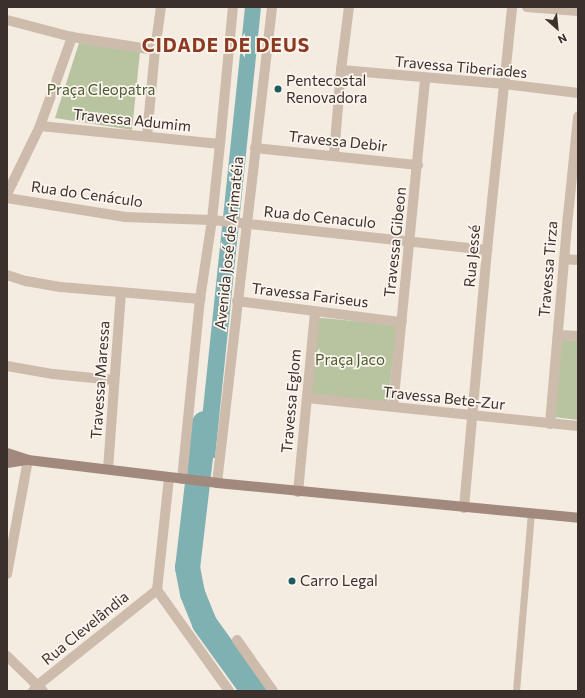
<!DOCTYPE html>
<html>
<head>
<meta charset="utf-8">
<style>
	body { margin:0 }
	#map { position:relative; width:585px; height:698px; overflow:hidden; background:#f4ebe1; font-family:Commissioner,sans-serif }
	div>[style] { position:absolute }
	.green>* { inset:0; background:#b8c4a0 }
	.water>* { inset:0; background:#7fb0b2 }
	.river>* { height:25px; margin:-12.5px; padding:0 12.5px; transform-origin:12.5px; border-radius:12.5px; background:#7fb0b2 }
	.lane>* { height:7px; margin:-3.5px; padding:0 3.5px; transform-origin:3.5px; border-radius:3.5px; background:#cdbbac }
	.street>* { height:10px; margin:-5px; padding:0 5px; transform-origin:5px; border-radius:5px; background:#cdbbac }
	.secondary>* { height:10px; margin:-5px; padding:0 5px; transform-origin:5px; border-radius:5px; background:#a18a7d }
	.dots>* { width:11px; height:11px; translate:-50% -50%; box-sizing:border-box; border:2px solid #fbf5ee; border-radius:50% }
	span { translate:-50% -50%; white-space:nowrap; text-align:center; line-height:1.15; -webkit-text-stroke:3.5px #fbf5ee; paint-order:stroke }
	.street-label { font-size:15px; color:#3b302b }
	.poi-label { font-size:15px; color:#3b302b }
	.left { translate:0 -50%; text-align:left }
	.park-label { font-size:15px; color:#4a5a2e }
	.district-label { font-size:19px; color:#8c3b22; font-weight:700; letter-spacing:1px }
	.frame { position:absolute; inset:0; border:8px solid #3b302b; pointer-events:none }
	.north { position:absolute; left:537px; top:8px; width:40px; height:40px; -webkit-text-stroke:3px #fbf5ee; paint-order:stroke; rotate:153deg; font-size:11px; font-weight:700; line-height:16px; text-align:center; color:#3b302b }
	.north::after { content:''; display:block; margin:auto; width:14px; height:18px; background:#3b302b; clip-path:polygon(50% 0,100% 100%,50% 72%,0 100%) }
</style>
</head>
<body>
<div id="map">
	<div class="green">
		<div style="clip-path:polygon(79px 43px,140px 52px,132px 130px,55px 118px)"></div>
		<div style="clip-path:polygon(312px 317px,397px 325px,388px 403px,304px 395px)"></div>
		<div style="clip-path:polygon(562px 339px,578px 341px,578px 420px,554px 417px)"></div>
	</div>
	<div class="water">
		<div style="clip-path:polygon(245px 7px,261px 7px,215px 458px,198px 457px)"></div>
	</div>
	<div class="river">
		<div style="left:204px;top:423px;width:145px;rotate:96.7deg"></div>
		<div style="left:187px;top:567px;width:26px;rotate:79deg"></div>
		<div style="left:192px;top:593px;width:32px;rotate:68deg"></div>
		<div style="left:204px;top:623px;width:84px;rotate:54.2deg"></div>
	</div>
	<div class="lane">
		<div style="left:516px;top:691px;width:178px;rotate:-85.2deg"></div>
	</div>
	<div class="street">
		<div style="left:527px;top:7px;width:51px;rotate:4.5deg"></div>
		<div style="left:7px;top:20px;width:67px;rotate:14.7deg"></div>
		<div style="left:72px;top:37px;width:84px;rotate:8.9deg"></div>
		<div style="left:341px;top:70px;width:164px;rotate:4.9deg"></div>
		<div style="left:504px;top:84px;width:75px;rotate:6.9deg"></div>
		<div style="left:40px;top:126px;width:181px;rotate:5.7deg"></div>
		<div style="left:147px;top:136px;width:86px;rotate:-84.7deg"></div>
		<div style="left:155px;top:50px;width:43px;rotate:-82.1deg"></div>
		<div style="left:255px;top:148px;width:164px;rotate:6deg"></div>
		<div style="left:334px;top:155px;width:85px;rotate:-85.3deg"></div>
		<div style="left:341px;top:70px;width:64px;rotate:-82.8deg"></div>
		<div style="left:7px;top:194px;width:76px;rotate:-64.1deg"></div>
		<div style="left:40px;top:126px;width:95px;rotate:-70.2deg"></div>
		<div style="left:7px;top:198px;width:120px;rotate:9.1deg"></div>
		<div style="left:125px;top:217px;width:87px;rotate:2deg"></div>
		<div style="left:212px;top:220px;width:277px;rotate:6.2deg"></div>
		<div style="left:564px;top:259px;width:14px;rotate:4deg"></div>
		<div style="left:7px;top:275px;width:20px;rotate:18deg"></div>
		<div style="left:26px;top:281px;width:36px;rotate:10deg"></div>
		<div style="left:61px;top:287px;width:140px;rotate:4.9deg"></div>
		<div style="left:237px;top:301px;width:166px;rotate:7.3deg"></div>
		<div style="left:558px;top:335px;width:20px;rotate:3deg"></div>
		<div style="left:7px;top:366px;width:47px;rotate:9.9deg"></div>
		<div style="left:53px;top:374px;width:61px;rotate:5.6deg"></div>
		<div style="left:307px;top:398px;width:272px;rotate:5.9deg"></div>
		<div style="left:393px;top:407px;width:330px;rotate:-84.4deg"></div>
		<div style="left:550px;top:424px;width:209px;rotate:-85.1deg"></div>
		<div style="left:568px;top:216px;width:100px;rotate:-84.2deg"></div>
		<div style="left:108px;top:469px;width:177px;rotate:-85.8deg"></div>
		<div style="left:169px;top:478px;width:113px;rotate:96.1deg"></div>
		<div style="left:157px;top:590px;width:124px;rotate:54.5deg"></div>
		<div style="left:182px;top:479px;width:181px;rotate:-84.3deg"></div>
		<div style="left:200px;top:299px;width:80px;rotate:-81.4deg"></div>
		<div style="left:212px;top:220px;width:76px;rotate:-84deg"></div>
		<div style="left:220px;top:144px;width:138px;rotate:-84.6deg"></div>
		<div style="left:217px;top:483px;width:479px;rotate:-83.4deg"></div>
		<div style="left:298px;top:492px;width:181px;rotate:-84.6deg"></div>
		<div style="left:464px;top:508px;width:259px;rotate:-84.9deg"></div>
		<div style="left:487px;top:250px;width:244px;rotate:-84.1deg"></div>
		<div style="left:7px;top:574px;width:116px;rotate:-79.6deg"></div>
		<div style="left:237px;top:640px;width:62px;rotate:54.8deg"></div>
		<div style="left:7px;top:656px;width:50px;rotate:44.2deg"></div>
		<div style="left:33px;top:691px;width:8px;rotate:-50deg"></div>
		<div style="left:38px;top:685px;width:152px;rotate:-38.6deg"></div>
	</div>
	<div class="secondary">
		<div style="left:7px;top:453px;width:22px;rotate:18deg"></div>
		<div style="left:28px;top:460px;width:190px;rotate:6.9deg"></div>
		<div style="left:217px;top:483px;width:363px;rotate:5.5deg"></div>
		<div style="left:7px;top:463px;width:19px;rotate:-9deg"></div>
	</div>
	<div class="dots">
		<div style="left:278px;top:89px;background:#1f5a5e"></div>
		<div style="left:292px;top:581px;background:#1f5a5e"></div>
	</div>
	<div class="street-label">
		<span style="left:461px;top:67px;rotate:5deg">Travessa Tiberiades</span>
		<span style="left:132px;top:120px;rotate:6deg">Travessa Adumim</span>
		<span style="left:338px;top:141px;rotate:6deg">Travessa Debir</span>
		<span style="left:87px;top:194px;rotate:8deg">Rua do Cenáculo</span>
		<span style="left:320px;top:217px;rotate:6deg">Rua do Cenaculo</span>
		<span style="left:395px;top:242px;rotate:-84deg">Travessa Gibeon</span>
		<span style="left:229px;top:243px;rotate:-84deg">Avenida José de Arimatéia</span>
		<span style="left:472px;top:256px;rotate:-85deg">Rua Jessé</span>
		<span style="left:548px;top:269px;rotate:-85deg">Travessa Tirza</span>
		<span style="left:310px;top:295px;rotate:7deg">Travessa Fariseus</span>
		<span style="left:100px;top:380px;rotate:-86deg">Travessa Maressa</span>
		<span style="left:444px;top:398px;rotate:6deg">Travessa Bete-Zur</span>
		<span style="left:291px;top:401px;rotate:-85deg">Travessa Eglom</span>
		<span style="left:85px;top:628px;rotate:-39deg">Rua Clevelândia</span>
	</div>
	<div class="poi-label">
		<span class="left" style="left:286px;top:89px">Pentecostal<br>Renovadora</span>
		<span class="left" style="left:300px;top:581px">Carro Legal</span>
	</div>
	<div class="park-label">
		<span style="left:101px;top:90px">Praça Cleopatra</span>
		<span style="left:350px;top:360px">Praça Jaco</span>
	</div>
	<div class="district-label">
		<span style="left:226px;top:45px">CIDADE DE DEUS</span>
	</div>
	<div class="frame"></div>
	<div class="north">N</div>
</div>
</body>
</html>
